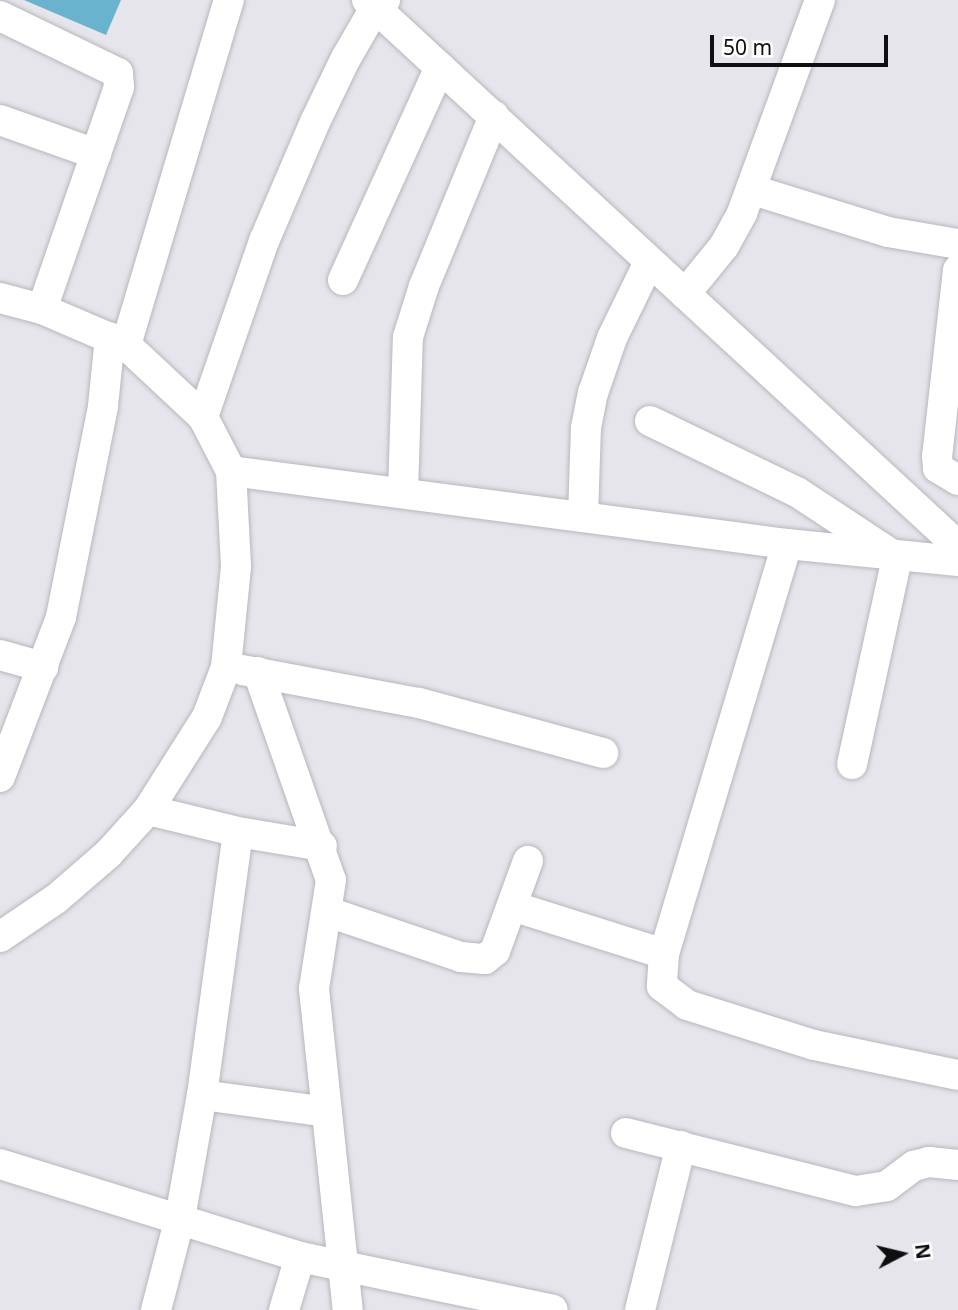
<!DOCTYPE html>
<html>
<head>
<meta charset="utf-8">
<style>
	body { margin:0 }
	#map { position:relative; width:958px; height:1310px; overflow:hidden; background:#e7e5ec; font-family:"Noto Sans",sans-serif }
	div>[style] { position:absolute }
	.water>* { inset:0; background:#69b3cf }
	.roads { filter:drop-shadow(0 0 2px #b8b6bd) drop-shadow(0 0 2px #b8b6bd) }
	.minor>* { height:30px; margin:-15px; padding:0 15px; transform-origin:15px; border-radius:15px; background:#fff }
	span { translate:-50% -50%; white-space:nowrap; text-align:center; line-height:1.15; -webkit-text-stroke:7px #fff; paint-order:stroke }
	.north { position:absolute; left:867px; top:1219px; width:70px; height:70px; -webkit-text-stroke:5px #fff; paint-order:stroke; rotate:83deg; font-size:19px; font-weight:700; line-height:28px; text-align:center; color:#0f0e11 }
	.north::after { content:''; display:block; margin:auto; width:24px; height:32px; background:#0f0e11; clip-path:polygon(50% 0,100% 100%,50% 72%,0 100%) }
	.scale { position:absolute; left:710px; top:35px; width:178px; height:32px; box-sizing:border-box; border:4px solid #0f0e11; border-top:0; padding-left:9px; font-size:21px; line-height:24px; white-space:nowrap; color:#0f0e11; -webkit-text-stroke:5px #fff; paint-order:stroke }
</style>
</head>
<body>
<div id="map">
	<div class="water">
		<div style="clip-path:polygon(24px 0,121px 0,106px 35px)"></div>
	</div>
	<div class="roads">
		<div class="minor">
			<div style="left:367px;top:0;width:805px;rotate:42.73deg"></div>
			<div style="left:0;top:16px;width:131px;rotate:25.8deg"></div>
			<div style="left:118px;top:73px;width:14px;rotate:86deg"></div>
			<div style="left:119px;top:87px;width:235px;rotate:109.1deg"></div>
			<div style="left:0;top:120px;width:102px;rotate:19.5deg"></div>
			<div style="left:753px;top:190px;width:141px;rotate:17.3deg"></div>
			<div style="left:888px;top:232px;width:71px;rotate:9.7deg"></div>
			<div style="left:958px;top:270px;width:187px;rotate:96.4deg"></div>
			<div style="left:937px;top:456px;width:12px;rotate:85deg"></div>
			<div style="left:938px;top:468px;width:23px;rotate:31deg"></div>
			<div style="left:343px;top:280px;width:234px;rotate:-65.5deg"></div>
			<div style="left:685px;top:294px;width:62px;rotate:-50.9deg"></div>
			<div style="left:724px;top:246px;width:38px;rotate:-61deg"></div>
			<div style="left:742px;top:213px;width:227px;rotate:-69.9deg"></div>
			<div style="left:0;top:298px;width:43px;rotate:14.7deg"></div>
			<div style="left:42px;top:309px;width:91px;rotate:23.2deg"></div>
			<div style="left:203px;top:417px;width:186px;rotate:-70.9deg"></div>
			<div style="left:264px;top:241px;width:129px;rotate:-66.8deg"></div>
			<div style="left:315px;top:122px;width:71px;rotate:-64.2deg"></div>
			<div style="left:346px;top:58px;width:58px;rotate:-59.9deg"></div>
			<div style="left:375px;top:8px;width:13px;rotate:-39deg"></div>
			<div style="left:650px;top:421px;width:163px;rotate:25.8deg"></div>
			<div style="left:797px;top:492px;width:120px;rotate:33.4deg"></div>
			<div style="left:897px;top:558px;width:211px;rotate:102.3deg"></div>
			<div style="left:231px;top:471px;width:561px;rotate:7.48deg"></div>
			<div style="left:787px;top:544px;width:172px;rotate:5.7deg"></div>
			<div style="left:403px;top:493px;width:156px;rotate:-88.2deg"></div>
			<div style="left:408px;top:337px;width:53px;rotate:-72.6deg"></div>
			<div style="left:424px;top:286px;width:184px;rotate:-67.6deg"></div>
			<div style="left:583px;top:517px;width:89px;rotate:-88.1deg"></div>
			<div style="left:586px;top:428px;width:36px;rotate:-79deg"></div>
			<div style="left:593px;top:393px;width:58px;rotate:-70.9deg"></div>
			<div style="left:612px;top:338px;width:85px;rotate:-64deg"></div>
			<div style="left:787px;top:544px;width:428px;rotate:106.7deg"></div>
			<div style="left:664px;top:954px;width:32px;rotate:94deg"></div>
			<div style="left:662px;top:986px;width:31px;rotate:37deg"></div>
			<div style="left:687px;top:1005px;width:133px;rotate:17.5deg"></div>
			<div style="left:814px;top:1045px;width:147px;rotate:11.8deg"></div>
			<div style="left:0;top:655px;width:45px;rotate:15.6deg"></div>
			<div style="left:242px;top:670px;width:180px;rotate:10.6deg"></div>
			<div style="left:419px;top:703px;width:191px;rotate:15.2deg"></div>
			<div style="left:258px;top:672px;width:220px;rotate:70.7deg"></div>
			<div style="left:331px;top:880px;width:110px;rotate:98.9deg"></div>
			<div style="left:314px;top:989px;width:323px;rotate:84deg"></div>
			<div style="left:0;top:777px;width:171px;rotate:-69.1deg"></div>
			<div style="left:61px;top:617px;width:215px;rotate:-78.7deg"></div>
			<div style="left:103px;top:406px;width:69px;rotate:-84.2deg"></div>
			<div style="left:148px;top:810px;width:93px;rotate:13.7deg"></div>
			<div style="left:238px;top:832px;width:85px;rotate:9.5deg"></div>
			<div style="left:512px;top:906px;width:159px;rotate:17.5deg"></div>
			<div style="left:328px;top:912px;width:140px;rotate:18.7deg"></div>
			<div style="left:461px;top:957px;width:24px;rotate:5deg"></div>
			<div style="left:485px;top:959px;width:13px;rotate:-39deg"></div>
			<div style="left:495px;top:951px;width:96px;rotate:-69.9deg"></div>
			<div style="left:0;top:937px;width:68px;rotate:-34.2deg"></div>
			<div style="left:56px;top:899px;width:69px;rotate:-40.9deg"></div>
			<div style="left:108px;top:854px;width:59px;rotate:-47.7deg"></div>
			<div style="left:148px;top:810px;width:110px;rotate:-57.6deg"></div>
			<div style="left:207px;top:717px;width:53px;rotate:-69.2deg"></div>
			<div style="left:226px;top:667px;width:101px;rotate:-84.3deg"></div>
			<div style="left:236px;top:566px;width:95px;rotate:-93deg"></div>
			<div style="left:231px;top:471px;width:61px;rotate:-117.4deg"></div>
			<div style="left:203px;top:417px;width:105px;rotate:-136.9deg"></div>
			<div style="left:126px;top:345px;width:360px;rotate:-73.4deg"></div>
			<div style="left:202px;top:1095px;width:126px;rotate:7.7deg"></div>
			<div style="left:626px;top:1133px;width:237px;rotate:14.2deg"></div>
			<div style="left:856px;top:1191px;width:31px;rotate:-9deg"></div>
			<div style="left:887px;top:1186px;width:34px;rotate:-37deg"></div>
			<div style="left:914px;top:1166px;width:16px;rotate:-15deg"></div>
			<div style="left:929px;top:1162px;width:29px;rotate:6deg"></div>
			<div style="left:0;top:1164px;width:314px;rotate:17.2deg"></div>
			<div style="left:300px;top:1257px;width:258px;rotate:11.8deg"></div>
			<div style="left:156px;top:1310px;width:95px;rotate:-75.4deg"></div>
			<div style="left:180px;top:1218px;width:125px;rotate:-79.9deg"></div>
			<div style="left:202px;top:1095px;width:265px;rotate:-82.2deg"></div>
			<div style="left:284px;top:1310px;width:55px;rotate:-73.2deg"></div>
			<div style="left:640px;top:1310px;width:169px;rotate:-76deg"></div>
		</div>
	</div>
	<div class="north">N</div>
	<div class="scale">50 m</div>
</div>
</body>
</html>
